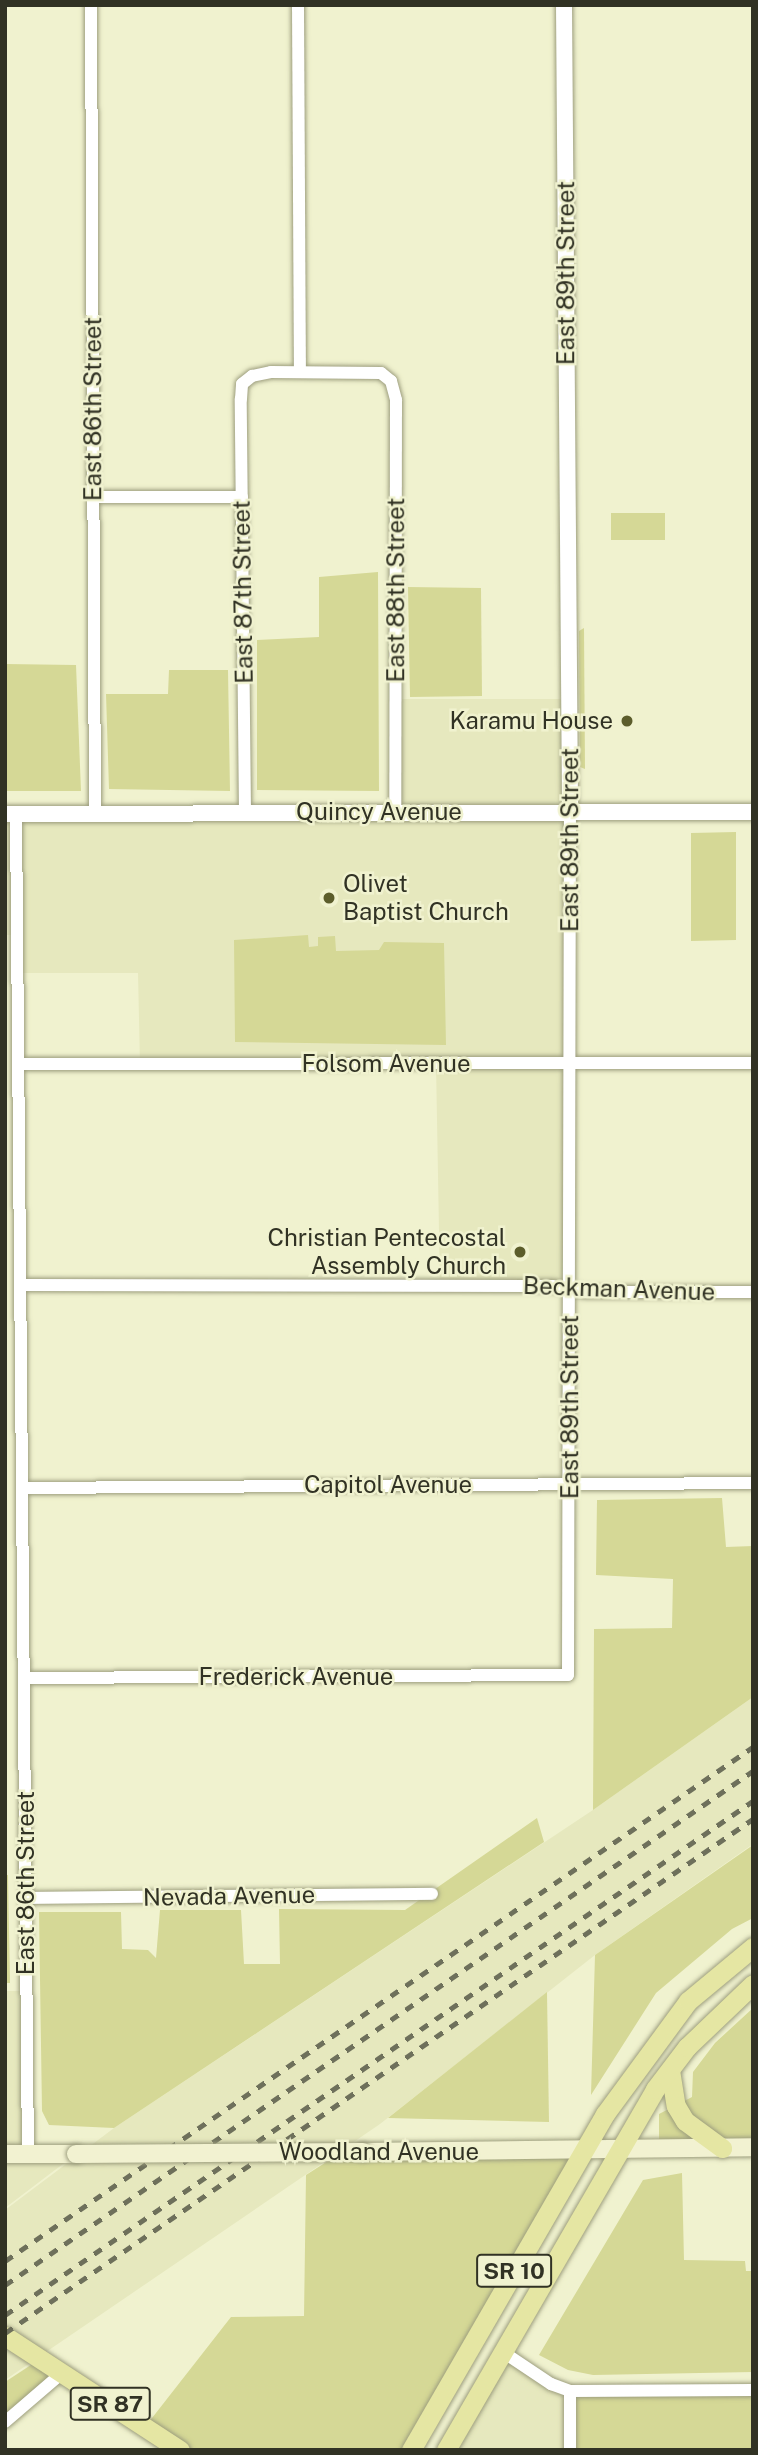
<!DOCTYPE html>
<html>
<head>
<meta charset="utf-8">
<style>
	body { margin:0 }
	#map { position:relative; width:758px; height:2455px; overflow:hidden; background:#f0f2cf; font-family:"Public Sans",sans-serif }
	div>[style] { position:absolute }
	.built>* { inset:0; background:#e6e8be }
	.green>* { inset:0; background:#d5d896 }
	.roads { filter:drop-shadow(0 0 2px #9d9e7e) drop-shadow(0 0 2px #9d9e7e) }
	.minor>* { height:12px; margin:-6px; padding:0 6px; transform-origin:6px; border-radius:6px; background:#fff }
	.tertiary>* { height:16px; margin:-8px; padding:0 8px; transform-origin:8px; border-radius:8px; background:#fff }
	.secondary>* { height:18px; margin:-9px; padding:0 9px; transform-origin:9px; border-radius:9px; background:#f2f2d1 }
	.primary>* { height:19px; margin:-9.5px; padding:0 9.5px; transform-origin:9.5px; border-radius:9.5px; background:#e5e6a3 }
	.rail>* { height:4.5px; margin-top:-2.25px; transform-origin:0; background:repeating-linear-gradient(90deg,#6e705b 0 9px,transparent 0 18px) }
	.bridges { filter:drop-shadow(0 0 2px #9d9e7e) drop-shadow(0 0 2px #9d9e7e) }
	.secondary-bridge>* { height:18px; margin:-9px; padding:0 9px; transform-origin:9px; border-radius:9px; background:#f2f2d1 }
	.dots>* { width:19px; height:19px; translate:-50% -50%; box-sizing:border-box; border:4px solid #f0f2cf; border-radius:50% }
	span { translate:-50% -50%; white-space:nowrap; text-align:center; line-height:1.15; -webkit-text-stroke:5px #f0f2cf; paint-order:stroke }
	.shield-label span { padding:2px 5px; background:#f0f2cf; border:2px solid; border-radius:5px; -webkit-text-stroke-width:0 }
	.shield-label { font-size:23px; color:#313224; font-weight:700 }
	.street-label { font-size:24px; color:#313224 }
	.poi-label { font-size:24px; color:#313224 }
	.right { translate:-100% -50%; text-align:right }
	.left { translate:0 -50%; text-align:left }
	.frame { position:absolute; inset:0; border:7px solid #313224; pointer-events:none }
</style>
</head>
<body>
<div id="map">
	<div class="built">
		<div style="clip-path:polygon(395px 699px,569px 699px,569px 1289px,440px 1286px,436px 1064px,140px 1064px,138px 973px,18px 973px,17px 935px,5px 935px,5px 814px,394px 813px)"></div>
		<div style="clip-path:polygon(753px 1697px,753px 1844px,595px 1955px,380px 2124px,5px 2380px,5px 2210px,114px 2128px,593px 1810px)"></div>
		<div style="clip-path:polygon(5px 1991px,26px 1991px,28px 2153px,76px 2154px,5px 2208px)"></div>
		<div style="clip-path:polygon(503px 2352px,570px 2391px,570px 2450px,446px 2450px)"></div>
	</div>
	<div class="green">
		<div style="clip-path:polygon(611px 513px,665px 513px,665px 540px,611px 540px)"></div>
		<div style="clip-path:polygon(378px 572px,379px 791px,257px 790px,257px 640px,319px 637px,319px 577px)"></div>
		<div style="clip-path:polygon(408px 587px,481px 588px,482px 696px,410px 697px)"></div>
		<div style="clip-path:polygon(584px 628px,585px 769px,580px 767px,579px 631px)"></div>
		<div style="clip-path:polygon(5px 664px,76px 665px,81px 791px,5px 791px)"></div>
		<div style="clip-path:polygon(169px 670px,228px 670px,230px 791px,109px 789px,106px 694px,168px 694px)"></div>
		<div style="clip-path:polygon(736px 832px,736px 940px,691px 941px,691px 833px)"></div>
		<div style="clip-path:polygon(308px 935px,309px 947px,318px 946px,318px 937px,335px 936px,336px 951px,379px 950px,384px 942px,444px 943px,446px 1045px,235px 1042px,234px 940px)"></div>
		<div style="clip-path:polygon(5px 940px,6px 940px,7px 1238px,5px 1238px)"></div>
		<div style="clip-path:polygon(722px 1498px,726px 1547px,753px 1546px,753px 1697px,593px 1810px,594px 1629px,672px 1628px,673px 1579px,596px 1575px,597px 1500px)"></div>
		<div style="clip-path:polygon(537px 1818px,544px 1842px,114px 2128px,49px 2125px,42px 2111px,39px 1912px,121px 1912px,122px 1949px,148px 1950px,156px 1958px,160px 1910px,241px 1910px,244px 1964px,280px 1964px,279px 1909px,405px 1910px)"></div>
		<div style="clip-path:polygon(753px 1845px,753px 1918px,732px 1929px,656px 1993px,591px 2095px,595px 1955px)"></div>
		<div style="clip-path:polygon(5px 1875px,8px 1875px,10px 1983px,5px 1983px)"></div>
		<div style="clip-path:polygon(547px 1992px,549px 2122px,388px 2118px)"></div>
		<div style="clip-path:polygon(753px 2008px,753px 2147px,659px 2148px,659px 2114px,692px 2097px,693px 2072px,715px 2043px)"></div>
		<div style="clip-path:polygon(580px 2150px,411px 2450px,180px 2450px,145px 2427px,231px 2317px,304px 2316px,306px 2175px,342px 2152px)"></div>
		<div style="clip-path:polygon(682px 2173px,684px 2260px,745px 2261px,746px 2271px,753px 2271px,753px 2372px,593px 2375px,568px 2370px,539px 2355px,643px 2180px)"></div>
		<div style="clip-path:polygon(40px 2359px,62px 2373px,5px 2422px,5px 2382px)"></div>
		<div style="clip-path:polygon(753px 2390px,753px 2450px,570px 2450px,570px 2391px)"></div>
	</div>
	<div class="roads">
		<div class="minor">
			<div style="left:91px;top:5px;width:807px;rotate:89.72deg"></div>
			<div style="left:298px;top:5px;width:367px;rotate:89.7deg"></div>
			<div style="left:93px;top:497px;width:149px"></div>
			<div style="left:245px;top:813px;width:414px;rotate:-90.6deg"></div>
			<div style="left:241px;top:399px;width:15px;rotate:-86deg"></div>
			<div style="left:242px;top:384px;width:13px;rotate:-39deg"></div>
			<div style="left:252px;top:376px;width:19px;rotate:-12deg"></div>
			<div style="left:271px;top:372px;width:110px;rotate:0.5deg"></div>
			<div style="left:381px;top:373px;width:13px;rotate:39deg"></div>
			<div style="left:391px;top:381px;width:20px;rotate:75deg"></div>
			<div style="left:396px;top:400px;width:413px;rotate:90.1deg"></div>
			<div style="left:16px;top:814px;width:1340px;rotate:89.49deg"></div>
			<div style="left:20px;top:1064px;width:733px;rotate:-0.08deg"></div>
			<div style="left:24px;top:1285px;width:528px;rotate:0.11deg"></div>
			<div style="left:552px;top:1286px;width:34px;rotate:10deg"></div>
			<div style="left:585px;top:1292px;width:168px"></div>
			<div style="left:24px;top:1488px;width:729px;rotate:-0.39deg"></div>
			<div style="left:25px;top:1678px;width:543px;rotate:-0.32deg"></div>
			<div style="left:568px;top:1675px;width:863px;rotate:-89.87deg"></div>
			<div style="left:26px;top:1898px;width:406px;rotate:-0.6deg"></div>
			<div style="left:503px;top:2352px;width:58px;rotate:33.7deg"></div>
			<div style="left:551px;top:2384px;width:20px;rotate:20deg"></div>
			<div style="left:570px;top:2391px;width:183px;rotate:-0.3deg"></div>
			<div style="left:570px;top:2391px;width:59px;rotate:90deg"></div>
			<div style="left:5px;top:2422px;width:75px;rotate:-40.7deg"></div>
		</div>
		<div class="tertiary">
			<div style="left:564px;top:5px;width:807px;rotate:89.57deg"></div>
			<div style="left:5px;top:814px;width:748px;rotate:-0.15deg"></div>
		</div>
		<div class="secondary">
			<div style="left:363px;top:2152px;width:390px;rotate:-0.7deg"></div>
			<div style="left:5px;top:2154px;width:71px"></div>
		</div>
		<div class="primary">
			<div style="left:670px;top:2070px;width:36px;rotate:81deg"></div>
			<div style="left:676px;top:2106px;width:17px;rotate:59deg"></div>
			<div style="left:685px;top:2121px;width:46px;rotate:36.1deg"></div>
			<div style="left:5px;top:2336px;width:209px;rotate:33.1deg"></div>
			<div style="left:411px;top:2450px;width:388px;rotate:-60deg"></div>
			<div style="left:605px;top:2114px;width:140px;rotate:-53.7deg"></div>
			<div style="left:688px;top:2001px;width:85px;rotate:-39.7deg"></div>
			<div style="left:446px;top:2450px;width:417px;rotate:-59.9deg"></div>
			<div style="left:655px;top:2089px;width:53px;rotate:-52.7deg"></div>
			<div style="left:687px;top:2047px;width:91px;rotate:-43.7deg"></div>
		</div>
	</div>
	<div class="rail">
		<div style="left:5px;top:2261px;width:908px;rotate:-34.5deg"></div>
		<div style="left:5px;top:2285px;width:908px;rotate:-34.5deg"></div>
		<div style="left:5px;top:2315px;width:908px;rotate:-34.5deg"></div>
		<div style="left:5px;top:2333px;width:908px;rotate:-34.5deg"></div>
	</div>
	<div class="bridges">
		<div class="secondary-bridge">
			<div style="left:76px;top:2154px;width:287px;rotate:-0.4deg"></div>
		</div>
	</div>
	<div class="dots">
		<div style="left:627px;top:721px;background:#5c5d2b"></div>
		<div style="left:329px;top:898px;background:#5c5d2b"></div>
		<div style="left:520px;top:1252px;background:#5c5d2b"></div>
	</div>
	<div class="shield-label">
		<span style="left:514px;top:2271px">SR 10</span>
		<span style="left:110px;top:2404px">SR 87</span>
	</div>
	<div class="street-label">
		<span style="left:566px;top:273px;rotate:-90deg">East 89th Street</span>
		<span style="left:93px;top:409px;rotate:-90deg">East 86th Street</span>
		<span style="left:396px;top:590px;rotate:-90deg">East 88th Street</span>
		<span style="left:243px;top:592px;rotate:-91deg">East 87th Street</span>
		<span style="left:379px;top:812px">Quincy Avenue</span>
		<span style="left:570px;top:840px;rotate:-90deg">East 89th Street</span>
		<span style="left:386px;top:1064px">Folsom Avenue</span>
		<span style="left:619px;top:1289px;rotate:2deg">Beckman Avenue</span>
		<span style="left:570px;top:1407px;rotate:-90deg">East 89th Street</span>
		<span style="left:388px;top:1485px">Capitol Avenue</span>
		<span style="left:296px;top:1677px">Frederick Avenue</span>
		<span style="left:26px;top:1883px;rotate:-90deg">East 86th Street</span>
		<span style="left:229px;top:1896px;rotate:-1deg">Nevada Avenue</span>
		<span style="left:379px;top:2152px">Woodland Avenue</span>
	</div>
	<div class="poi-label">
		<span class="right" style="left:613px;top:721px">Karamu House</span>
		<span class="left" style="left:343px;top:898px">Olivet<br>Baptist Church</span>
		<span class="right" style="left:506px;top:1252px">Christian Pentecostal<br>Assembly Church</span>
	</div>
	<div class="frame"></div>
</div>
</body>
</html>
